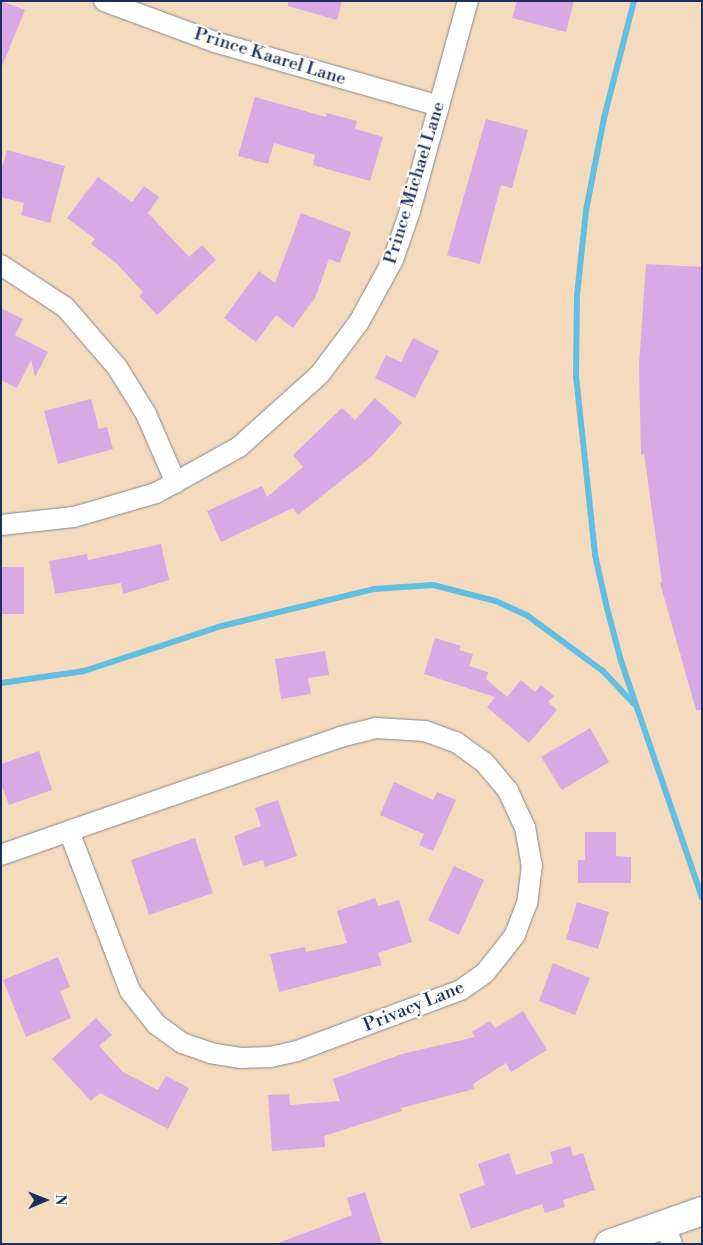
<!DOCTYPE html>
<html>
<head>
<meta charset="utf-8">
<style>
	body { margin:0 }
	#map { position:relative; width:703px; height:1245px; overflow:hidden; background:#f4dbbe; font-family:"Libre Bodoni",serif }
	div>[style] { position:absolute }
	.stream>* { height:6px; margin:-3px; padding:0 3px; transform-origin:3px; border-radius:3px; background:#63bfe1 }
	.building>* { inset:0; background:#d8a9e4 }
	.roads { filter:drop-shadow(0 0 1px #88858e) drop-shadow(0 0 1px #88858e) }
	.street>* { height:20px; margin:-10px; padding:0 10px; transform-origin:10px; border-radius:10px; background:#fff }
	.secondary>* { height:28px; margin:-14px; padding:0 14px; transform-origin:14px; border-radius:14px; background:#fff }
	span { translate:-50% -50%; white-space:nowrap; text-align:center; line-height:1.15; -webkit-text-stroke:4.5px #fdfcf7; paint-order:stroke }
	.street-label { font-size:18px; color:#1b2f5e }
	.frame { position:absolute; inset:0; border:2px solid #1b2f5e; pointer-events:none }
	.north { position:absolute; left:20px; top:1175px; width:50px; height:50px; -webkit-text-stroke:4px #fdfcf7; paint-order:stroke; rotate:89deg; font-size:14px; font-weight:700; line-height:20px; text-align:center; color:#1b2f5e }
	.north::after { content:''; display:block; margin:auto; width:18px; height:22px; background:#1b2f5e; clip-path:polygon(50% 0,100% 100%,50% 72%,0 100%) }
</style>
</head>
<body>
<div id="map">
	<div class="stream">
		<div style="left:634px;top:1px;width:121px;rotate:104.4deg"></div>
		<div style="left:604px;top:118px;width:95px;rotate:101deg"></div>
		<div style="left:586px;top:211px;width:84px;rotate:96.1deg"></div>
		<div style="left:577px;top:295px;width:81px;rotate:90.7deg"></div>
		<div style="left:576px;top:376px;width:180px;rotate:83.9deg"></div>
		<div style="left:595px;top:555px;width:50px;rotate:77.3deg"></div>
		<div style="left:606px;top:604px;width:59px;rotate:75.3deg"></div>
		<div style="left:621px;top:661px;width:250px;rotate:71.1deg"></div>
		<div style="left:1px;top:683px;width:84px;rotate:-8.2deg"></div>
		<div style="left:84px;top:671px;width:145px;rotate:-18.1deg"></div>
		<div style="left:222px;top:626px;width:156px;rotate:-13.7deg"></div>
		<div style="left:374px;top:589px;width:59px;rotate:-3.9deg"></div>
		<div style="left:433px;top:585px;width:65px;rotate:14.3deg"></div>
		<div style="left:496px;top:601px;width:35px;rotate:25deg"></div>
		<div style="left:528px;top:616px;width:93px;rotate:36.3deg"></div>
		<div style="left:603px;top:671px;width:45px;rotate:46.8deg"></div>
	</div>
	<div class="building">
		<div style="clip-path:polygon(1px 1px,25px 10px,2px 66px,1px 66px)"></div>
		<div style="clip-path:polygon(288px 1px,342px 1px,337px 20px,288px 6px)"></div>
		<div style="clip-path:polygon(517px 1px,574px 1px,566px 32px,512px 18px)"></div>
		<div style="clip-path:polygon(255px 97px,326px 117px,327px 113px,357px 121px,355px 129px,383px 137px,370px 181px,313px 165px,315px 155px,274px 143px,268px 164px,238px 156px)"></div>
		<div style="clip-path:polygon(486px 119px,528px 130px,512px 188px,501px 185px,480px 264px,447px 255px)"></div>
		<div style="clip-path:polygon(7px 150px,65px 166px,50px 223px,21px 215px,24px 203px,1px 197px,1px 171px)"></div>
		<div style="clip-path:polygon(98px 177px,132px 202px,144px 186px,159px 197px,148px 213px,189px 257px,202px 245px,216px 260px,157px 315px,139px 296px,143px 292px,116px 263px,91px 244px,95px 239px,67px 218px)"></div>
		<div style="clip-path:polygon(301px 213px,351px 232px,340px 263px,329px 259px,315px 298px,293px 328px,276px 315px,256px 342px,224px 318px,259px 271px,275px 283px)"></div>
		<div style="clip-path:polygon(646px 264px,702px 267px,702px 710px,696px 710px,660px 583px,662px 582px,644px 454px,641px 455px,639px 365px)"></div>
		<div style="clip-path:polygon(1px 308px,23px 319px,15px 335px,48px 352px,35px 377px,31px 360px,17px 388px,1px 380px)"></div>
		<div style="clip-path:polygon(413px 338px,439px 351px,415px 398px,375px 378px,386px 355px,401px 362px)"></div>
		<div style="clip-path:polygon(375px 398px,402px 423px,371px 457px,298px 515px,293px 508px,221px 542px,207px 511px,262px 486px,267px 497px,303px 467px,293px 455px,342px 408px,355px 420px)"></div>
		<div style="clip-path:polygon(91px 399px,99px 429px,107px 427px,113px 449px,58px 464px,44px 411px)"></div>
		<div style="clip-path:polygon(161px 544px,169px 580px,123px 594px,121px 583px,55px 594px,49px 561px,87px 554px,88px 560px)"></div>
		<div style="clip-path:polygon(1px 567px,24px 567px,24px 614px,1px 614px)"></div>
		<div style="clip-path:polygon(435px 638px,461px 646px,459px 650px,473px 654px,469px 666px,488px 672px,486px 679px,507px 697px,521px 680px,535px 692px,541px 685px,554px 696px,548px 702px,557px 710px,529px 743px,487px 707px,495px 697px,424px 674px)"></div>
		<div style="clip-path:polygon(325px 651px,329px 675px,308px 678px,311px 694px,281px 699px,275px 659px)"></div>
		<div style="clip-path:polygon(590px 728px,609px 762px,562px 790px,541px 757px)"></div>
		<div style="clip-path:polygon(39px 751px,52px 790px,9px 805px,1px 784px,1px 764px)"></div>
		<div style="clip-path:polygon(394px 782px,433px 800px,437px 792px,456px 800px,433px 851px,419px 845px,424px 834px,380px 815px)"></div>
		<div style="clip-path:polygon(278px 800px,297px 856px,265px 867px,263px 860px,243px 866px,234px 836px,261px 826px,255px 808px)"></div>
		<div style="clip-path:polygon(585px 832px,616px 832px,616px 856px,631px 857px,631px 883px,578px 883px,578px 860px,585px 860px)"></div>
		<div style="clip-path:polygon(195px 838px,213px 893px,149px 915px,131px 860px)"></div>
		<div style="clip-path:polygon(454px 866px,484px 880px,459px 935px,428px 920px)"></div>
		<div style="clip-path:polygon(375px 898px,378px 906px,399px 900px,412px 942px,378px 953px,382px 965px,279px 992px,270px 954px,305px 947px,306px 952px,347px 943px,337px 911px)"></div>
		<div style="clip-path:polygon(577px 902px,609px 912px,598px 949px,566px 939px)"></div>
		<div style="clip-path:polygon(58px 957px,70px 987px,60px 991px,71px 1018px,26px 1037px,3px 980px)"></div>
		<div style="clip-path:polygon(553px 963px,590px 978px,575px 1015px,539px 1001px)"></div>
		<div style="clip-path:polygon(523px 1011px,547px 1050px,511px 1072px,506px 1063px,473px 1084px,474px 1089px,401px 1108px,402px 1111px,324px 1136px,325px 1147px,272px 1151px,268px 1095px,289px 1094px,290px 1105px,340px 1101px,333px 1079px,402px 1054px,475px 1037px,472px 1032px,490px 1021px,495px 1028px)"></div>
		<div style="clip-path:polygon(96px 1018px,112px 1035px,99px 1046px,123px 1072px,158px 1090px,166px 1076px,189px 1088px,168px 1129px,100px 1093px,91px 1101px,52px 1059px)"></div>
		<div style="clip-path:polygon(570px 1146px,573px 1156px,583px 1153px,595px 1190px,563px 1200px,565px 1207px,545px 1213px,542px 1204px,471px 1229px,459px 1194px,485px 1185px,478px 1164px,509px 1153px,516px 1175px,553px 1163px,550px 1152px)"></div>
		<div style="clip-path:polygon(365px 1192px,382px 1244px,276px 1244px,352px 1215px,347px 1198px)"></div>
	</div>
	<div class="roads">
		<div class="street">
			<div style="left:104px;top:1px;width:118px;rotate:20.3deg"></div>
			<div style="left:215px;top:42px;width:233px;rotate:15.9deg"></div>
			<div style="left:1px;top:265px;width:77px;rotate:33.3deg"></div>
			<div style="left:65px;top:307px;width:79px;rotate:49.1deg"></div>
			<div style="left:117px;top:367px;width:55px;rotate:58.3deg"></div>
			<div style="left:146px;top:414px;width:75px;rotate:66.5deg"></div>
			<div style="left:1px;top:525px;width:73px;rotate:-6.3deg"></div>
			<div style="left:74px;top:517px;width:85px;rotate:-16.3deg"></div>
			<div style="left:156px;top:493px;width:95px;rotate:-29deg"></div>
			<div style="left:239px;top:447px;width:109px;rotate:-42deg"></div>
			<div style="left:320px;top:374px;width:65px;rotate:-53.1deg"></div>
			<div style="left:359px;top:322px;width:71px;rotate:-61.3deg"></div>
			<div style="left:393px;top:260px;width:52px;rotate:-70.9deg"></div>
			<div style="left:410px;top:211px;width:218px;rotate:-74.6deg"></div>
			<div style="left:376px;top:728px;width:49px;rotate:3.5deg"></div>
			<div style="left:425px;top:731px;width:33px;rotate:20deg"></div>
			<div style="left:456px;top:742px;width:34px;rotate:36deg"></div>
			<div style="left:484px;top:762px;width:38px;rotate:50deg"></div>
			<div style="left:508px;top:791px;width:40px;rotate:65deg"></div>
			<div style="left:525px;top:827px;width:39px;rotate:80deg"></div>
			<div style="left:532px;top:865px;width:38px;rotate:97deg"></div>
			<div style="left:527px;top:903px;width:34px;rotate:111deg"></div>
			<div style="left:515px;top:935px;width:48px;rotate:128.3deg"></div>
			<div style="left:485px;top:973px;width:29px;rotate:145deg"></div>
			<div style="left:461px;top:990px;width:175px;rotate:159.6deg"></div>
			<div style="left:297px;top:1051px;width:28px;rotate:167deg"></div>
			<div style="left:270px;top:1057px;width:29px;rotate:178deg"></div>
			<div style="left:241px;top:1058px;width:30px;rotate:-171deg"></div>
			<div style="left:211px;top:1053px;width:31px;rotate:-161deg"></div>
			<div style="left:182px;top:1043px;width:32px;rotate:-144deg"></div>
			<div style="left:156px;top:1024px;width:42px;rotate:-128.2deg"></div>
			<div style="left:130px;top:991px;width:171px;rotate:-110.9deg"></div>
			<div style="left:69px;top:831px;width:287px;rotate:-19.1deg"></div>
			<div style="left:340px;top:737px;width:37px;rotate:-14deg"></div>
			<div style="left:1px;top:855px;width:72px;rotate:-19.4deg"></div>
			<div style="left:665px;top:1224px;width:21px;rotate:71deg"></div>
		</div>
		<div class="secondary">
			<div style="left:609px;top:1244px;width:99px;rotate:-19.5deg"></div>
		</div>
	</div>
	<div class="street-label">
		<span style="left:270px;top:57px;rotate:17deg">Prince Kaarel Lane</span>
		<span style="left:415px;top:183px;rotate:-73deg">Prince Michael Lane</span>
		<span style="left:414px;top:1007px;rotate:-22deg">Privacy Lane</span>
	</div>
	<div class="frame"></div>
	<div class="north">N</div>
</div>
</body>
</html>
